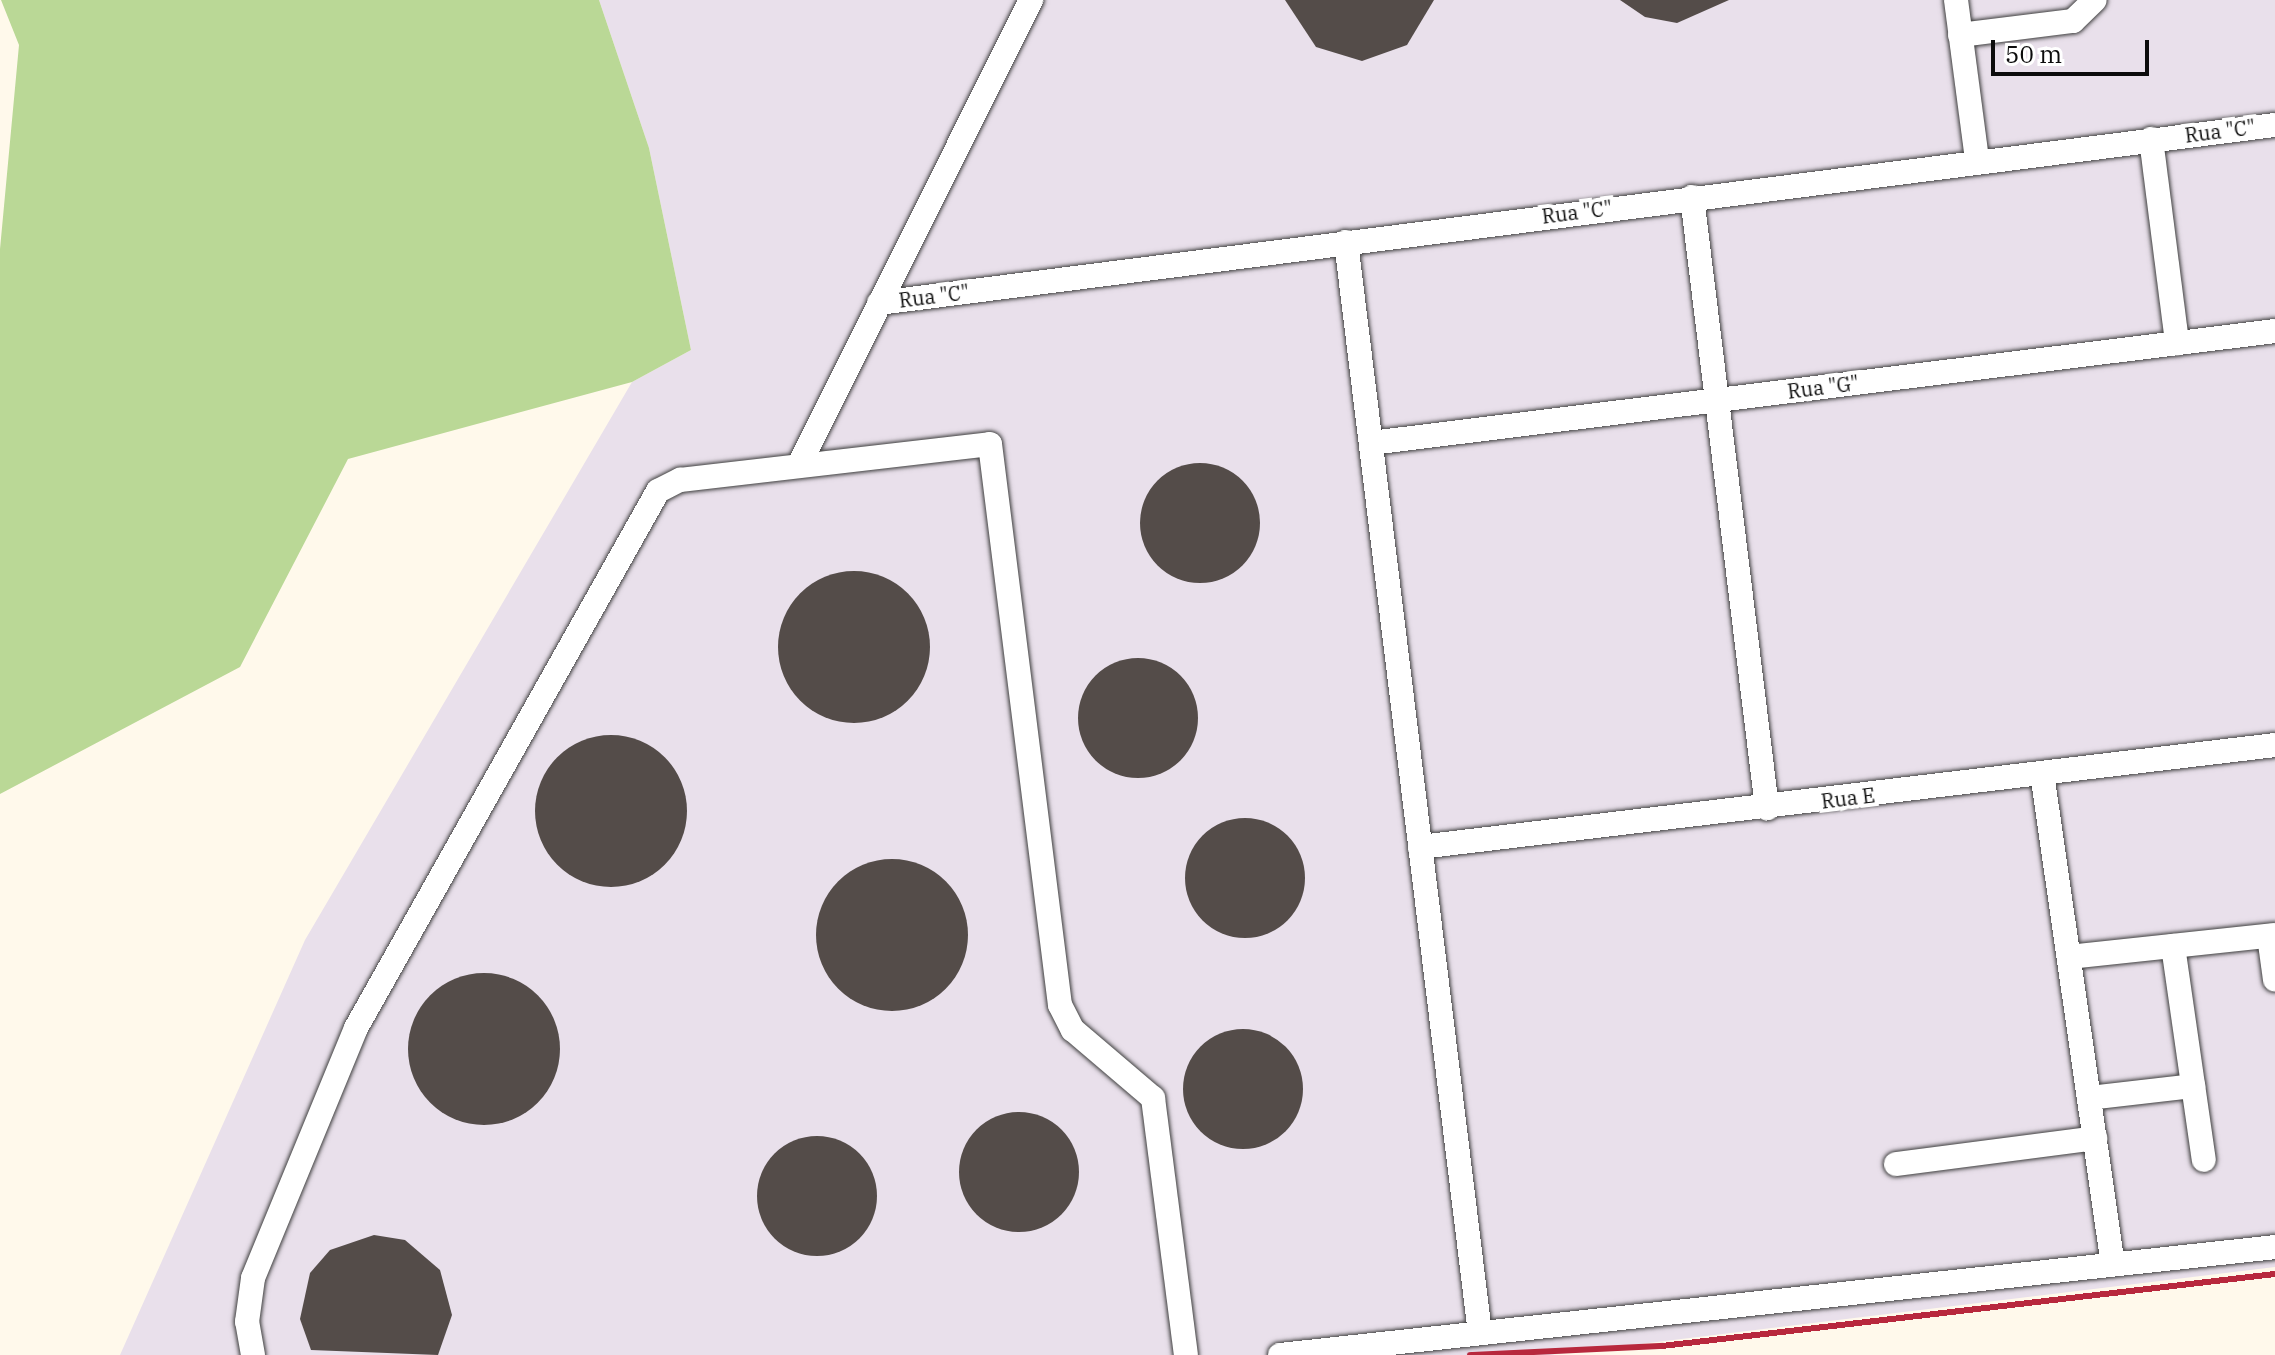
<!DOCTYPE html>
<html>
<head>
<meta charset="utf-8">
<style>
	body { margin:0 }
	#map { position:relative; width:2275px; height:1355px; overflow:hidden; background:#fff9eb; font-family:"IBM Plex Serif",serif }
	div>[style] { position:absolute }
	.industrial>* { inset:0; background:#e9e0eb }
	.forest>* { inset:0; background:#bad896 }
	.building>* { inset:0; background:#544c49 }
	.round { border-radius:50% }
	.roads { filter:drop-shadow(0 0 2px #3f3f3f) drop-shadow(0 0 2px #3f3f3f) }
	.minor>* { height:24px; margin:-12px; padding:0 12px; transform-origin:12px; border-radius:12px; background:#fff }
	.rail>* { height:6px; margin:-3px; padding:0 3px; transform-origin:3px; border-radius:3px; background:#b8283d }
	span { translate:-50% -50%; white-space:nowrap; text-align:center; line-height:1.15; -webkit-text-stroke:8px #fff; paint-order:stroke }
	.street-label { font-size:20px; color:#0c0c0c }
	.scale { position:absolute; left:1991px; top:40px; width:158px; height:36px; box-sizing:border-box; border:4px solid #0c0c0c; border-top:0; padding-left:10px; font-size:24px; line-height:28px; white-space:nowrap; color:#0c0c0c; -webkit-text-stroke:6px #fff; paint-order:stroke }
</style>
</head>
<body>
<div id="map">
	<div class="industrial">
		<div style="clip-path:polygon(599px 0,2275px 0,2275px 1267px,1550px 1355px,120px 1355px,305px 940px,632px 382px,691px 350px,649px 148px)"></div>
	</div>
	<div class="forest">
		<div style="clip-path:polygon(1px 0,599px 0,649px 148px,691px 350px,632px 382px,348px 459px,240px 667px,0 794px,0 249px,19px 45px)"></div>
	</div>
	<div class="building">
		<div style="clip-path:polygon(1285px 0,1434px 0,1407px 45px,1362px 61px,1316px 47px)"></div>
		<div style="clip-path:polygon(1620px 0,1729px 0,1677px 23px,1645px 17px)"></div>
		<div class="round" style="left:1140px;top:463px;width:120px;height:120px"></div>
		<div class="round" style="left:778px;top:571px;width:152px;height:152px"></div>
		<div class="round" style="left:1078px;top:658px;width:120px;height:120px"></div>
		<div class="round" style="left:535px;top:735px;width:152px;height:152px"></div>
		<div class="round" style="left:1185px;top:818px;width:120px;height:120px"></div>
		<div class="round" style="left:816px;top:859px;width:152px;height:152px"></div>
		<div class="round" style="left:408px;top:973px;width:152px;height:152px"></div>
		<div class="round" style="left:1183px;top:1029px;width:120px;height:120px"></div>
		<div class="round" style="left:959px;top:1112px;width:120px;height:120px"></div>
		<div class="round" style="left:757px;top:1136px;width:120px;height:120px"></div>
		<div style="clip-path:polygon(374px 1235px,405px 1240px,440px 1270px,452px 1315px,438px 1355px,311px 1350px,300px 1319px,310px 1273px,330px 1250px)"></div>
	</div>
	<div class="roads">
		<div class="minor">
			<div style="left:1956px;top:0;width:161px;rotate:82.5deg"></div>
			<div style="left:1960px;top:35px;width:114px;rotate:-7.1deg"></div>
			<div style="left:2073px;top:21px;width:30px;rotate:-44deg"></div>
			<div style="left:2151px;top:139px;width:206px;rotate:82.7deg"></div>
			<div style="left:1692px;top:197px;width:616px;rotate:83deg"></div>
			<div style="left:1346px;top:242px;width:1099px;rotate:83deg"></div>
			<div style="left:879px;top:303px;width:1407px;rotate:-7.27deg"></div>
			<div style="left:1371px;top:443px;width:911px;rotate:-7.06deg"></div>
			<div style="left:799px;top:465px;width:520px;rotate:-63.48deg"></div>
			<div style="left:2042px;top:773px;width:495px;rotate:81.8deg"></div>
			<div style="left:1420px;top:847px;width:861px;rotate:-6.8deg"></div>
			<div style="left:2269px;top:936px;width:44px;rotate:82.2deg"></div>
			<div style="left:2173px;top:946px;width:216px;rotate:81.8deg"></div>
			<div style="left:2069px;top:957px;width:207px;rotate:-6.1deg"></div>
			<div style="left:2089px;top:1098px;width:105px;rotate:-6.6deg"></div>
			<div style="left:1896px;top:1164px;width:201px;rotate:-7.4deg"></div>
			<div style="left:253px;top:1355px;width:34px;rotate:-100deg"></div>
			<div style="left:247px;top:1322px;width:44px;rotate:-82.2deg"></div>
			<div style="left:253px;top:1278px;width:270px;rotate:-67.6deg"></div>
			<div style="left:356px;top:1028px;width:616px;rotate:-60.65deg"></div>
			<div style="left:658px;top:491px;width:25px;rotate:-27deg"></div>
			<div style="left:680px;top:480px;width:312px;rotate:-6.6deg"></div>
			<div style="left:990px;top:444px;width:565px;rotate:82.89deg"></div>
			<div style="left:1060px;top:1005px;width:28px;rotate:63deg"></div>
			<div style="left:1073px;top:1030px;width:105px;rotate:40.4deg"></div>
			<div style="left:1153px;top:1098px;width:259px;rotate:82.7deg"></div>
			<div style="left:1280px;top:1355px;width:1001px;rotate:-6.19deg"></div>
		</div>
	</div>
	<div class="rail">
		<div style="left:1470px;top:1355px;width:192px;rotate:-2.7deg"></div>
		<div style="left:1662px;top:1346px;width:617px;rotate:-6.7deg"></div>
	</div>
	<div class="street-label">
		<span style="left:2220px;top:131px;rotate:-7deg">Rua "C"</span>
		<span style="left:1577px;top:212px;rotate:-7deg">Rua "C"</span>
		<span style="left:934px;top:296px;rotate:-7deg">Rua "C"</span>
		<span style="left:1823px;top:387px;rotate:-7deg">Rua "G"</span>
		<span style="left:1848px;top:798px;rotate:-7deg">Rua E</span>
	</div>
	<div class="scale">50 m</div>
</div>
</body>
</html>
